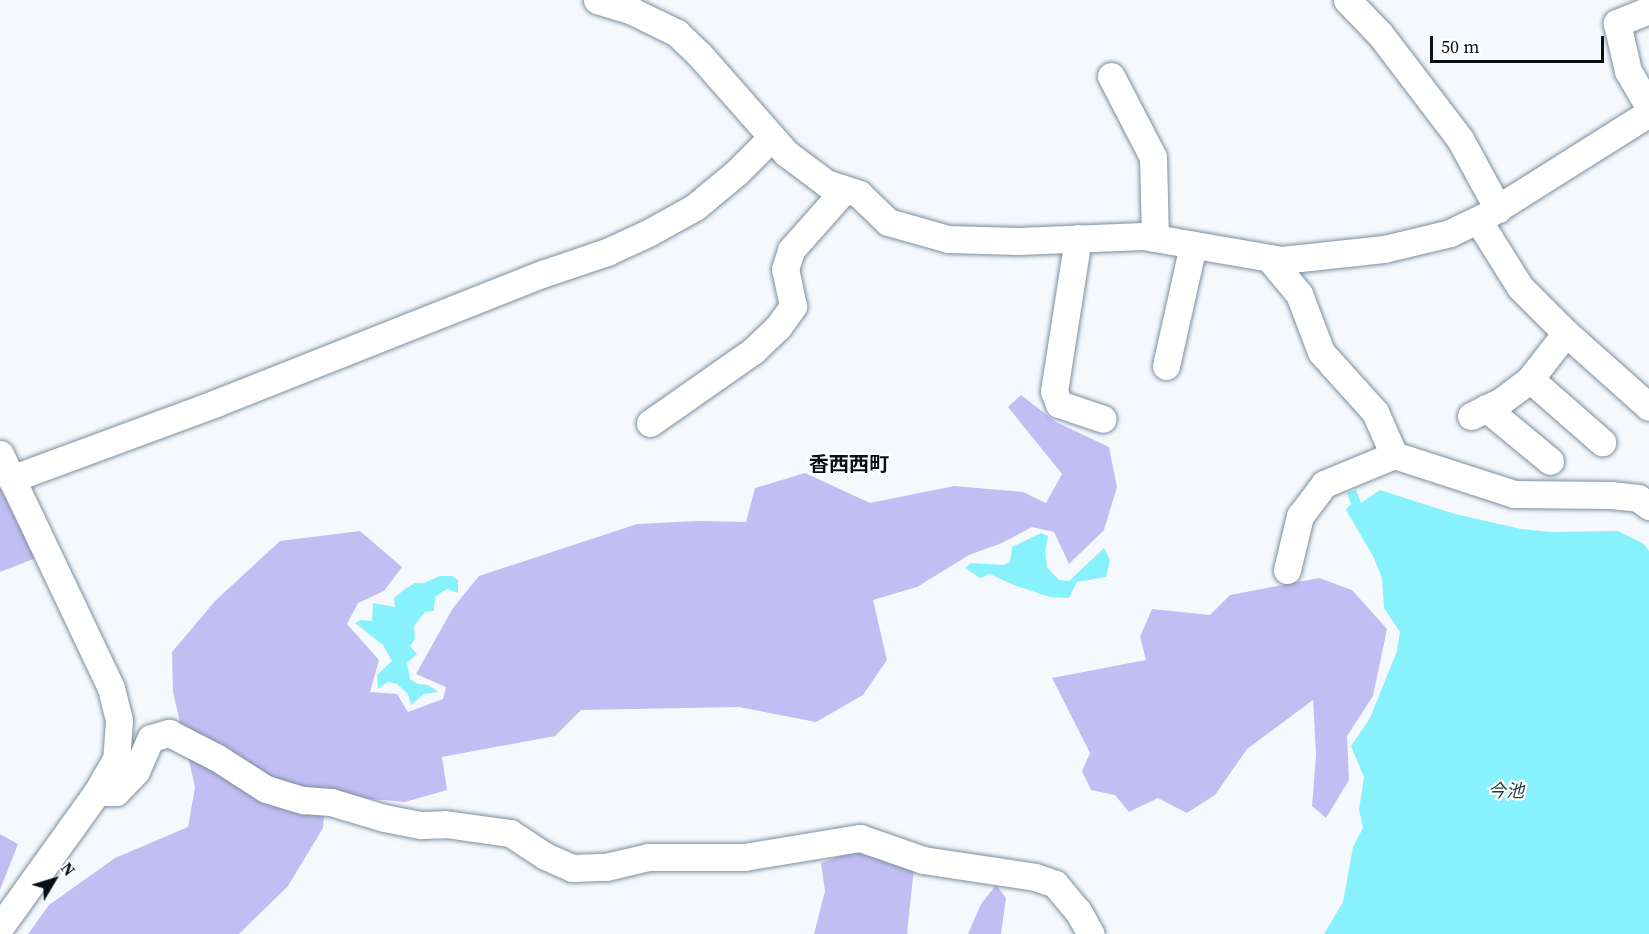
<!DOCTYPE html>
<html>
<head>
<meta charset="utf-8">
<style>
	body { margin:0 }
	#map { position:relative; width:1649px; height:934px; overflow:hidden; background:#f5f9fd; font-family:"Source Serif 4","Noto Sans JP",serif }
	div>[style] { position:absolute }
	.forest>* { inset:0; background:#c2bef4 }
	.water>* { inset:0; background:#87f1fc }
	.roads { filter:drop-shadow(0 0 2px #7b8ea0) drop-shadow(0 0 2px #7b8ea0) }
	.street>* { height:27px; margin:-13.5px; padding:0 13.5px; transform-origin:13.5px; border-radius:13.5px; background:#fff }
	span { translate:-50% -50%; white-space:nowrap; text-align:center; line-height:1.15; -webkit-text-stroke:4.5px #fff; paint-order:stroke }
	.water-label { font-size:18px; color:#233c3e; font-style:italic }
	.quarter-label { font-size:20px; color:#081016; font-weight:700 }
	.north { position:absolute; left:24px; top:850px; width:60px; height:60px; -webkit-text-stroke:4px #fff; paint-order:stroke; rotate:52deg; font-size:16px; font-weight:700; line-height:24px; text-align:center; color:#081016 }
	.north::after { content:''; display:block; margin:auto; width:21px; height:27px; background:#081016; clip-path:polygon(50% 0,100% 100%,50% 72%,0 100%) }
	.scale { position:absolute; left:1430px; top:36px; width:174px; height:27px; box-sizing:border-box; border:3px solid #081016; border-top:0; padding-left:8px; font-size:18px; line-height:21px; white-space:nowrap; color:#081016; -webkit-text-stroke:4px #fff; paint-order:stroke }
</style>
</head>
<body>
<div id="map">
	<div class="forest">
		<div style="clip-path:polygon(1021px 395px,1056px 422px,1109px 447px,1117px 487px,1104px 530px,1069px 564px,1054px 532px,1032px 527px,1002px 543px,969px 555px,917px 587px,873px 600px,887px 660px,863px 695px,816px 722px,739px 707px,581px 710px,555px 736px,442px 757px,447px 790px,405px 802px,326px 795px,323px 828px,288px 886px,239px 934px,28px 934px,49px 905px,115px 858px,188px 827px,195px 787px,173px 692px,172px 652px,215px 601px,280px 541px,360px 531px,402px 567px,384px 591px,358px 603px,347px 624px,379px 660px,370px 692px,397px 694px,408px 712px,443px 699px,446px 687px,416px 674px,453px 608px,479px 576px,637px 524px,698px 521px,746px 522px,755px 488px,805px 473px,870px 503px,954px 486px,1023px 492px,1046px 503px,1062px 474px,1008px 407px)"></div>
		<div style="clip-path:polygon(0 488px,36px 558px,0 572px)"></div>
		<div style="clip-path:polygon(1319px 578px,1352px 590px,1387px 629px,1373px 696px,1347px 736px,1349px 780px,1326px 818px,1312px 806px,1316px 755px,1313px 700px,1247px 749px,1215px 795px,1187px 813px,1158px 798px,1129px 812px,1115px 795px,1091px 790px,1082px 771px,1090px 753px,1052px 678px,1146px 660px,1140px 637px,1152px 609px,1210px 615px,1230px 595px)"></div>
		<div style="clip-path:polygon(0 834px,18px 844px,0 890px)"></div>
		<div style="clip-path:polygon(857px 850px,914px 868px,907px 934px,814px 934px,825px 891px,821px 863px)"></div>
		<div style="clip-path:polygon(996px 885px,1006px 898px,1001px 934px,968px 934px,981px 904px)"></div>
	</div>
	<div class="water">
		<div style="clip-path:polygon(1356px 490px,1361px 503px,1380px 490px,1455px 514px,1521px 529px,1550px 532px,1618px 531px,1644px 544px,1649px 551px,1649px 934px,1324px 934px,1343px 902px,1353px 847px,1363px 828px,1359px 810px,1364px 777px,1351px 746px,1370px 718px,1397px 651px,1400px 632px,1384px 608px,1382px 578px,1373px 556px,1346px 510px,1351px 504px,1347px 493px)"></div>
		<div style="clip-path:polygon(1041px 533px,1048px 536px,1045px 552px,1047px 567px,1059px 580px,1069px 581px,1104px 548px,1110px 560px,1106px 577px,1077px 582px,1069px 598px,1050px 597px,1011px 584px,990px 574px,980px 578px,965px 568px,971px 563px,1003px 565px,1010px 562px,1012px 547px)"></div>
		<div style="clip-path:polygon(440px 576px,452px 576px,458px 580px,458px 593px,447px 589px,435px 597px,434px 611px,425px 612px,414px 626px,415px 639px,410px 646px,417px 654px,407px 663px,410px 679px,418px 684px,428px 685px,438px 692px,424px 694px,411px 705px,408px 694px,397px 684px,388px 682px,378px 689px,377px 675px,392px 661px,383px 645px,355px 623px,361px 620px,372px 621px,373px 603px,395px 607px,394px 598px,405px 589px,415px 583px,424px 583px)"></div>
	</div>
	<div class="roads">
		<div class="street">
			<div style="left:597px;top:0;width:37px;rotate:17deg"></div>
			<div style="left:632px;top:11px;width:50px;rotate:26.1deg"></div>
			<div style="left:677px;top:33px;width:30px;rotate:44deg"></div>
			<div style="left:699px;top:54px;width:132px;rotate:48.7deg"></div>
			<div style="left:786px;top:153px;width:50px;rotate:36.9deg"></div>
			<div style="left:826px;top:183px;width:35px;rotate:18deg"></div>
			<div style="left:859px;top:194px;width:40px;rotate:44deg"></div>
			<div style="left:888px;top:222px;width:62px;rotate:15.8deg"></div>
			<div style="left:948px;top:239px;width:70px;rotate:1.6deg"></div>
			<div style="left:1018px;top:241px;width:125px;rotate:-2.3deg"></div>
			<div style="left:1143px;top:236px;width:141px;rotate:9.8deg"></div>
			<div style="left:1282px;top:260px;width:103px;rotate:-6.2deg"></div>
			<div style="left:1384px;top:249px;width:68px;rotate:-13.6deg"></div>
			<div style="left:1450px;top:233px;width:41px;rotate:-25.9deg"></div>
			<div style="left:1487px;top:215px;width:191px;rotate:-32.2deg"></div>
			<div style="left:1347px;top:0;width:47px;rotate:45.9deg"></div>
			<div style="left:1380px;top:34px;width:132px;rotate:52.7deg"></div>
			<div style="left:1460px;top:139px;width:80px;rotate:61.5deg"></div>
			<div style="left:1649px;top:10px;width:35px;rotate:158deg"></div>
			<div style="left:1617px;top:23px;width:49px;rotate:77.1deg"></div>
			<div style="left:1628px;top:71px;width:42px;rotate:59.7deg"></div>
			<div style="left:1111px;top:76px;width:91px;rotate:62.6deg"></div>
			<div style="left:1153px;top:157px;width:81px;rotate:88.6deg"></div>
			<div style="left:1478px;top:220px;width:79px;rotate:57.9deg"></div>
			<div style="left:1520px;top:287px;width:65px;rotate:45deg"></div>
			<div style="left:1566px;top:333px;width:111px;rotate:41.7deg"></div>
			<div style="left:1078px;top:238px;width:155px;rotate:98.9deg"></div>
			<div style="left:1054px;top:391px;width:14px;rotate:69deg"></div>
			<div style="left:1059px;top:404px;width:46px;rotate:18.8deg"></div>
			<div style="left:1269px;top:258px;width:47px;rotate:50.2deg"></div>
			<div style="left:1299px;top:294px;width:62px;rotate:69.2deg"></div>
			<div style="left:1321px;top:352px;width:81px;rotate:48deg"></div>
			<div style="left:1375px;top:412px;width:47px;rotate:66.2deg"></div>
			<div style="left:1394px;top:455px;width:126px;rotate:18deg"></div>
			<div style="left:1514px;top:494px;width:97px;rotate:0.6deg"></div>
			<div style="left:1611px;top:495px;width:27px;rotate:6deg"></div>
			<div style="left:1638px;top:498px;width:14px;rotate:36deg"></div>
			<div style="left:1166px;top:366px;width:124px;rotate:-77.4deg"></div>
			<div style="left:1530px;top:379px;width:96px;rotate:41.2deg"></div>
			<div style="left:1486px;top:408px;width:83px;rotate:39.6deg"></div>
			<div style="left:1471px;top:416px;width:32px;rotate:-26deg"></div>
			<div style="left:1500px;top:402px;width:38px;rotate:-37deg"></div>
			<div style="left:1530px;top:379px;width:58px;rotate:-52deg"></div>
			<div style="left:650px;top:423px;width:126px;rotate:-35deg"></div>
			<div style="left:753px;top:351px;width:35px;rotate:-44deg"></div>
			<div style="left:778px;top:327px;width:26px;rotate:-54deg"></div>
			<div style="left:793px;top:306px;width:38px;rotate:-102deg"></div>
			<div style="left:785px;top:269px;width:20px;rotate:-72deg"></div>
			<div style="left:791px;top:250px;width:81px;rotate:-48.5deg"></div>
			<div style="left:0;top:454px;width:259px;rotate:64.6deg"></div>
			<div style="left:111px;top:688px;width:33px;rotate:76deg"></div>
			<div style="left:119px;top:720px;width:39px;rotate:94deg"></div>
			<div style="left:116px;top:759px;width:38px;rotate:120deg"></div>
			<div style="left:97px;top:792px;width:166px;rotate:125.7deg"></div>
			<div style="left:11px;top:479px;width:219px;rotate:-20.3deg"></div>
			<div style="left:216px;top:403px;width:351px;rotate:-21.6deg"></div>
			<div style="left:542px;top:274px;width:69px;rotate:-18.7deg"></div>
			<div style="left:607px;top:252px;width:47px;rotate:-24.9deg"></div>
			<div style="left:650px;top:232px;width:51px;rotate:-29.1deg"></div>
			<div style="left:695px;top:207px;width:53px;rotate:-39.7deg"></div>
			<div style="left:736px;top:173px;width:49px;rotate:-45deg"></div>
			<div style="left:1287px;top:570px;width:56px;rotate:-76.5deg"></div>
			<div style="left:1300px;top:516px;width:40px;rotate:-53deg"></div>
			<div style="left:1324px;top:484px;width:76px;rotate:-22.5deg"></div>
			<div style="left:97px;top:792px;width:19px"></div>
			<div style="left:116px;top:792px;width:29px;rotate:-46deg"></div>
			<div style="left:136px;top:771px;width:36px;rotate:-66deg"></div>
			<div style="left:151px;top:738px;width:19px;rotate:-16deg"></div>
			<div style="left:169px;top:733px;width:53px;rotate:27.1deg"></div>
			<div style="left:216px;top:757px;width:59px;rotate:32.6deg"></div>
			<div style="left:266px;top:789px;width:39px;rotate:17deg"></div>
			<div style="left:303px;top:800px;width:28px;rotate:4deg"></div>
			<div style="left:331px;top:802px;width:55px;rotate:16.8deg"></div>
			<div style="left:384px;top:818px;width:38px;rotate:11deg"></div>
			<div style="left:421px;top:825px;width:24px;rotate:-2deg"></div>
			<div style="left:445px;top:824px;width:66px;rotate:7.9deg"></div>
			<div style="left:510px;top:833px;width:42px;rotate:33.3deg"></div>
			<div style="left:545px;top:856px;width:30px;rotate:24deg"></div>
			<div style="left:572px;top:868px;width:34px;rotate:-2deg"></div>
			<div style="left:606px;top:867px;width:43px;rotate:-13.4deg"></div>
			<div style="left:648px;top:857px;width:96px"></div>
			<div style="left:744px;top:857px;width:118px;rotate:-9.3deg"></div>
			<div style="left:860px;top:838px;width:67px;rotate:19.2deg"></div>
			<div style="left:923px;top:860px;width:113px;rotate:8.6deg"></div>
			<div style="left:1035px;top:877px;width:21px;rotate:19deg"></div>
			<div style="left:1055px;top:884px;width:35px;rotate:50deg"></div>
			<div style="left:1078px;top:911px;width:26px;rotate:61deg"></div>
		</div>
	</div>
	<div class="water-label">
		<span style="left:1506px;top:791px">今池</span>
	</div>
	<div class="quarter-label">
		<span style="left:849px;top:464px">香西西町</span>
	</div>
	<div class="north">N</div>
	<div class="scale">50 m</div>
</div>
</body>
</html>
